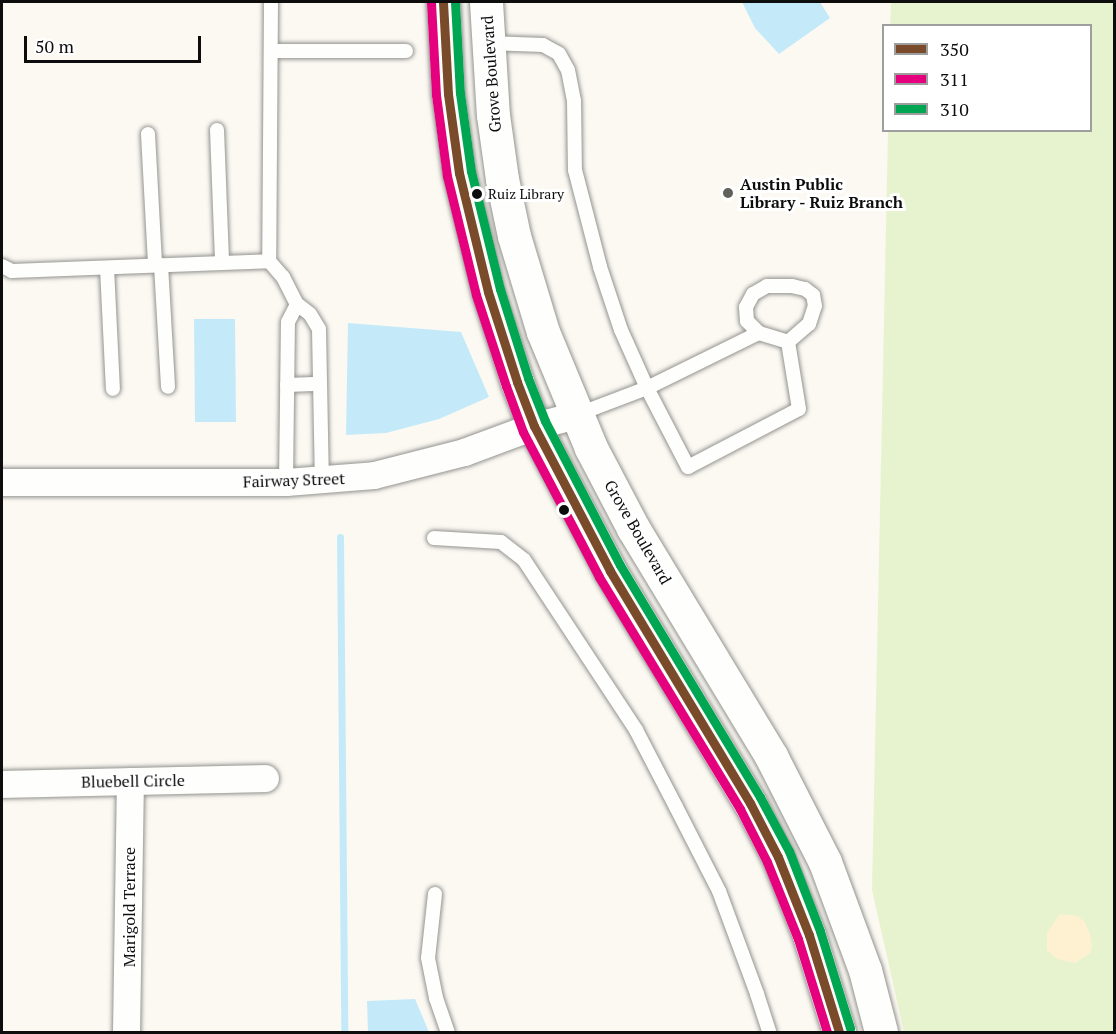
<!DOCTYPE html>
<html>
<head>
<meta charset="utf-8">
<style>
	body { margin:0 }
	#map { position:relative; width:1116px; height:1034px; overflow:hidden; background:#fbf9f2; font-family:"PT Serif",serif }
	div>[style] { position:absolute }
	.green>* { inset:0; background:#e7f3cf }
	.sand>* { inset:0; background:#fdf1d1 }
	.water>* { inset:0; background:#c4eaf9 }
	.stream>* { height:7px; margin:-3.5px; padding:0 3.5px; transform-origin:3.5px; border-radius:3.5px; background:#c4eaf9 }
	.roads { filter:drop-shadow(0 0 2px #949390) drop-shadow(0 0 2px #949390) }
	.service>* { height:14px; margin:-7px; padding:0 7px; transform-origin:7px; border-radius:7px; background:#fefefd }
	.minor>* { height:27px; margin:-13.5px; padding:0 13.5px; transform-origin:13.5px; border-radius:13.5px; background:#fefefd }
	.tertiary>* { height:33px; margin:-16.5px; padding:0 16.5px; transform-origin:16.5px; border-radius:16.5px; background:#fefefd }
	.bus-1>* { height:9px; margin:-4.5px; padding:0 4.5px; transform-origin:4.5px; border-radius:4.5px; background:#7a4b2a }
	.bus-2>* { height:9px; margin:-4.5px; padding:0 4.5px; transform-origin:4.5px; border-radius:4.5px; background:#e5007d }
	.bus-3>* { height:9px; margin:-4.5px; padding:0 4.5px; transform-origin:4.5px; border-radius:4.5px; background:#00a651 }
	.dots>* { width:16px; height:16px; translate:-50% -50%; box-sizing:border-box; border:3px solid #fff; border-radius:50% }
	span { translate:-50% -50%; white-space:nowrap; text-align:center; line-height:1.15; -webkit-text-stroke:6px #fff; paint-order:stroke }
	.bus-label { font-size:14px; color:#0d0d0d }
	.left { translate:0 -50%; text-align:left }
	.street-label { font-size:16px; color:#0d0d0d }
	.poi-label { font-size:16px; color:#0d0d0d; font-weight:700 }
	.frame { position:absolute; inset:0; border:3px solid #0d0d0d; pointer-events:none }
	.legend { position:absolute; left:882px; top:24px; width:210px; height:108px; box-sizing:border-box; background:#fff; border:2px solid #9e9e9e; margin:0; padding:8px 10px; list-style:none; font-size:18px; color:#0d0d0d }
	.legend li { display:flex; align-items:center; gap:12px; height:30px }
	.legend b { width:30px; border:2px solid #9e9e9e }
	.scale { position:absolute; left:24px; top:36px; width:177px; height:27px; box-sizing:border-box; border:3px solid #0d0d0d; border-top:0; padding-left:8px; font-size:18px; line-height:21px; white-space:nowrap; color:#0d0d0d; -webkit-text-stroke:4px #fff; paint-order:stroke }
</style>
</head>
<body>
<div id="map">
	<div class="green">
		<div style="clip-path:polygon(891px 2px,1114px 2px,1114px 1032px,904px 1032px,872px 890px,888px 131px,1090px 130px,1090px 26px,890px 25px)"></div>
	</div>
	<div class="sand">
		<div style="clip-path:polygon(1060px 914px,1077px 916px,1085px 922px,1090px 934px,1092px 947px,1090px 953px,1075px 963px,1057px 959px,1047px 950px,1047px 933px)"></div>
	</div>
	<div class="water">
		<div style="clip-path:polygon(742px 2px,820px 2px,830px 18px,779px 54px,755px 28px)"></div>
		<div style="clip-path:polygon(194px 319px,235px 319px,236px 422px,195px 422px)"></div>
		<div style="clip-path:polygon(348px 323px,461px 332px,489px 397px,439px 419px,386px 433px,346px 435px)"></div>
		<div style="clip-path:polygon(415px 999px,429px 1032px,368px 1032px,367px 1001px)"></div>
	</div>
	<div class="stream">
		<div style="left:340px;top:537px;width:495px;rotate:89.5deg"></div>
	</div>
	<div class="roads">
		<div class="service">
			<div style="left:271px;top:2px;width:259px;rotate:90.4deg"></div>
			<div style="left:269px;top:261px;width:21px;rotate:49deg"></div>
			<div style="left:283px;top:277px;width:30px;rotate:63deg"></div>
			<div style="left:297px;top:304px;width:16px;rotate:38deg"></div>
			<div style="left:310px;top:314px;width:17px;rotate:59deg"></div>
			<div style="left:319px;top:329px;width:152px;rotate:88.9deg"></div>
			<div style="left:488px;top:43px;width:55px;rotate:2.1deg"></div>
			<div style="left:543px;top:45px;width:18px;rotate:29deg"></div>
			<div style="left:559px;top:54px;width:18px;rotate:61deg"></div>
			<div style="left:568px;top:70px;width:32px;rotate:79deg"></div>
			<div style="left:574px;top:101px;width:69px;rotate:89.2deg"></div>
			<div style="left:575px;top:170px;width:100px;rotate:75.5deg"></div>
			<div style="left:600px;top:267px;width:66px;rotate:71.6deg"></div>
			<div style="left:621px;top:330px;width:64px;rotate:65.9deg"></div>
			<div style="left:647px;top:388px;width:89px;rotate:62.6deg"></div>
			<div style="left:688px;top:467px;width:125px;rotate:-27.6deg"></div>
			<div style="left:799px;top:409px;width:68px;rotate:-99.3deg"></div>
			<div style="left:271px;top:51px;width:135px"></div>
			<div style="left:217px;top:130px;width:133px;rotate:87.8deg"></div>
			<div style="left:148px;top:134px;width:131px;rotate:86.9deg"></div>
			<div style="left:161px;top:265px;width:122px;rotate:86.7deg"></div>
			<div style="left:2px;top:266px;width:11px;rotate:27deg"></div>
			<div style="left:12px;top:271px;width:257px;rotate:-2.2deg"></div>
			<div style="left:107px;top:268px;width:121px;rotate:87.2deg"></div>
			<div style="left:287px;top:385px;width:33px;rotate:-2deg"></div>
			<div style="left:576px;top:415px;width:76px;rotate:-20.8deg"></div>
			<div style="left:647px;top:388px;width:125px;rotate:-26.2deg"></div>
			<div style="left:759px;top:333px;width:30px;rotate:17deg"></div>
			<div style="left:788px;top:342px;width:28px;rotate:-41deg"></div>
			<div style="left:809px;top:324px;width:19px;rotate:-72deg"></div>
			<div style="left:815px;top:306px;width:11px;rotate:-100deg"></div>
			<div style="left:813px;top:295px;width:10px;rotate:-143deg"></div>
			<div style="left:805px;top:289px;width:13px;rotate:-167deg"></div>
			<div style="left:792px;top:286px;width:25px;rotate:180deg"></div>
			<div style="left:767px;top:286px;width:16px;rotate:150deg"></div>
			<div style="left:753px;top:294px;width:15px;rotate:118deg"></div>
			<div style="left:746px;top:307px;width:14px;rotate:86deg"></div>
			<div style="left:747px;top:321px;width:17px;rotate:45deg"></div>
			<div style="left:286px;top:482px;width:160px;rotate:-89.3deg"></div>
			<div style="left:288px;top:322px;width:20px;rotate:-63deg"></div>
			<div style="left:434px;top:538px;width:67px;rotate:3.4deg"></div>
			<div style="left:501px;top:542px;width:29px;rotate:38deg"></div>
			<div style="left:524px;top:560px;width:204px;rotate:56.6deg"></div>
			<div style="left:636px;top:730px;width:87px;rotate:62.5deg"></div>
			<div style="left:676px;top:807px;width:94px;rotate:62.9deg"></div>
			<div style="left:719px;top:891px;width:110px;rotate:69.7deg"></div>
			<div style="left:757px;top:994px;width:40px;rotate:72deg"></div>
			<div style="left:435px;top:894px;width:64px;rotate:96.2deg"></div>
			<div style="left:428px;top:958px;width:41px;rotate:78.7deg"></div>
			<div style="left:436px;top:998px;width:36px;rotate:71deg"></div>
		</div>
		<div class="minor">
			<div style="left:2px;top:482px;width:284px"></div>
			<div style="left:286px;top:482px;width:88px;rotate:-4.5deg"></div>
			<div style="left:374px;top:475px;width:93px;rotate:-14.3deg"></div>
			<div style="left:464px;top:452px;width:75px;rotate:-20.4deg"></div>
			<div style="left:534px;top:426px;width:43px;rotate:-14.7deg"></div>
			<div style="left:2px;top:784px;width:263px;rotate:-1.3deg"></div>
			<div style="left:126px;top:1032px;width:251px;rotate:-89.1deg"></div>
		</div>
		<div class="tertiary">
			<div style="left:443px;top:2px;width:92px;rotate:86.9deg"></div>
			<div style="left:448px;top:94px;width:80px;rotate:82.1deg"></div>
			<div style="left:459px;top:173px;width:122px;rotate:76.3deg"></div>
			<div style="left:488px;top:292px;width:95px;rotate:72.1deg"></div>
			<div style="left:517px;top:382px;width:47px;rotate:68.9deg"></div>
			<div style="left:534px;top:426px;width:164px;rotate:62.3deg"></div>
			<div style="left:610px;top:571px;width:271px;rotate:58.9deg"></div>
			<div style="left:750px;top:803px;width:61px;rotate:62.6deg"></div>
			<div style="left:778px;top:857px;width:84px;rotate:68.3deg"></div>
			<div style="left:809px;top:935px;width:102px;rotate:72.8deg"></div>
			<div style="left:486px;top:2px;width:113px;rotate:86.5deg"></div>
			<div style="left:493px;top:115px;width:65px;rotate:82deg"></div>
			<div style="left:502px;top:179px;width:58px;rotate:78.1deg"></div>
			<div style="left:514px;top:236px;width:100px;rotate:73.2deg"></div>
			<div style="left:543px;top:332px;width:126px;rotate:67.5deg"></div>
			<div style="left:591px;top:448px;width:90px;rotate:62.3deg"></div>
			<div style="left:633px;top:528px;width:267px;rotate:58.8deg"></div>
			<div style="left:771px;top:756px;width:119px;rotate:63deg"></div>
			<div style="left:825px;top:862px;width:115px;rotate:69.7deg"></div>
			<div style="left:865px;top:970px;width:64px;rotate:75.5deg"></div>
		</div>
	</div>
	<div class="bus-1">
		<div style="left:443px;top:2px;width:92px;rotate:86.9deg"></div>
		<div style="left:448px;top:94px;width:80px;rotate:82.1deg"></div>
		<div style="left:459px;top:173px;width:122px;rotate:76.3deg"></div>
		<div style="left:488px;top:292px;width:95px;rotate:72.1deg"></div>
		<div style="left:517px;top:382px;width:47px;rotate:68.9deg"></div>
		<div style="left:534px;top:426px;width:164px;rotate:62.3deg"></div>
		<div style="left:610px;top:571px;width:271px;rotate:58.9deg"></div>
		<div style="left:750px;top:803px;width:61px;rotate:62.6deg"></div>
		<div style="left:778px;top:857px;width:84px;rotate:68.3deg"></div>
		<div style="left:809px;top:935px;width:102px;rotate:72.8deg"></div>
	</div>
	<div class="bus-2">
		<div style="left:431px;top:3px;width:92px;rotate:86.9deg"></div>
		<div style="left:436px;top:95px;width:82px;rotate:82.3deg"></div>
		<div style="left:447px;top:176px;width:122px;rotate:76.3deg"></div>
		<div style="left:476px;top:295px;width:96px;rotate:71.8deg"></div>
		<div style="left:506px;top:386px;width:49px;rotate:69.7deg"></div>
		<div style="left:523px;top:432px;width:164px;rotate:62.3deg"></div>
		<div style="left:599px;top:577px;width:271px;rotate:58.7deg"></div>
		<div style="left:740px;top:809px;width:59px;rotate:63deg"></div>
		<div style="left:767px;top:862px;width:83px;rotate:68.1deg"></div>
		<div style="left:798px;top:939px;width:97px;rotate:72.7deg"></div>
	</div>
	<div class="bus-3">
		<div style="left:455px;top:2px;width:91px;rotate:86.9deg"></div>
		<div style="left:460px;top:93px;width:79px;rotate:82deg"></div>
		<div style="left:471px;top:171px;width:122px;rotate:76.2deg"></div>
		<div style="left:500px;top:289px;width:93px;rotate:72.5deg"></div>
		<div style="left:528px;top:378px;width:46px;rotate:68.4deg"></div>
		<div style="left:545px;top:421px;width:162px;rotate:62.5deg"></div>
		<div style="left:620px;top:565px;width:271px;rotate:58.9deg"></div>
		<div style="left:760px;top:797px;width:61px;rotate:61.8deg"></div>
		<div style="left:789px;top:851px;width:86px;rotate:68.8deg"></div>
		<div style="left:820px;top:931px;width:102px;rotate:72.8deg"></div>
	</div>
	<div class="dots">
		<div style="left:728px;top:193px;background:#60605d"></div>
		<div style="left:477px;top:194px;background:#0d0d0d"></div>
		<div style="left:564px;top:510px;background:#0d0d0d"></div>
	</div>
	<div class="bus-label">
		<span class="left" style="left:488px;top:194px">Ruiz Library</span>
	</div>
	<div class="street-label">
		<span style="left:491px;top:74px;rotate:-94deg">Grove Boulevard</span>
		<span style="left:294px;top:480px;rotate:-2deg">Fairway Street</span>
		<span style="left:638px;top:532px;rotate:60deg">Grove Boulevard</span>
		<span style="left:133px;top:781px;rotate:-1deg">Bluebell Circle</span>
		<span style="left:129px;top:907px;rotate:-90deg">Marigold Terrace</span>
	</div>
	<div class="poi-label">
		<span class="left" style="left:740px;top:193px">Austin Public<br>Library - Ruiz Branch</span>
	</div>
	<div class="frame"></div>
	<ul class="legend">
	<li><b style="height:8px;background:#7a4b2a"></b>350</li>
	<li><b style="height:8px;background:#e5007d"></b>311</li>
	<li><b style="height:8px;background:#00a651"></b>310</li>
	</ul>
	<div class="scale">50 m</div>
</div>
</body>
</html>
